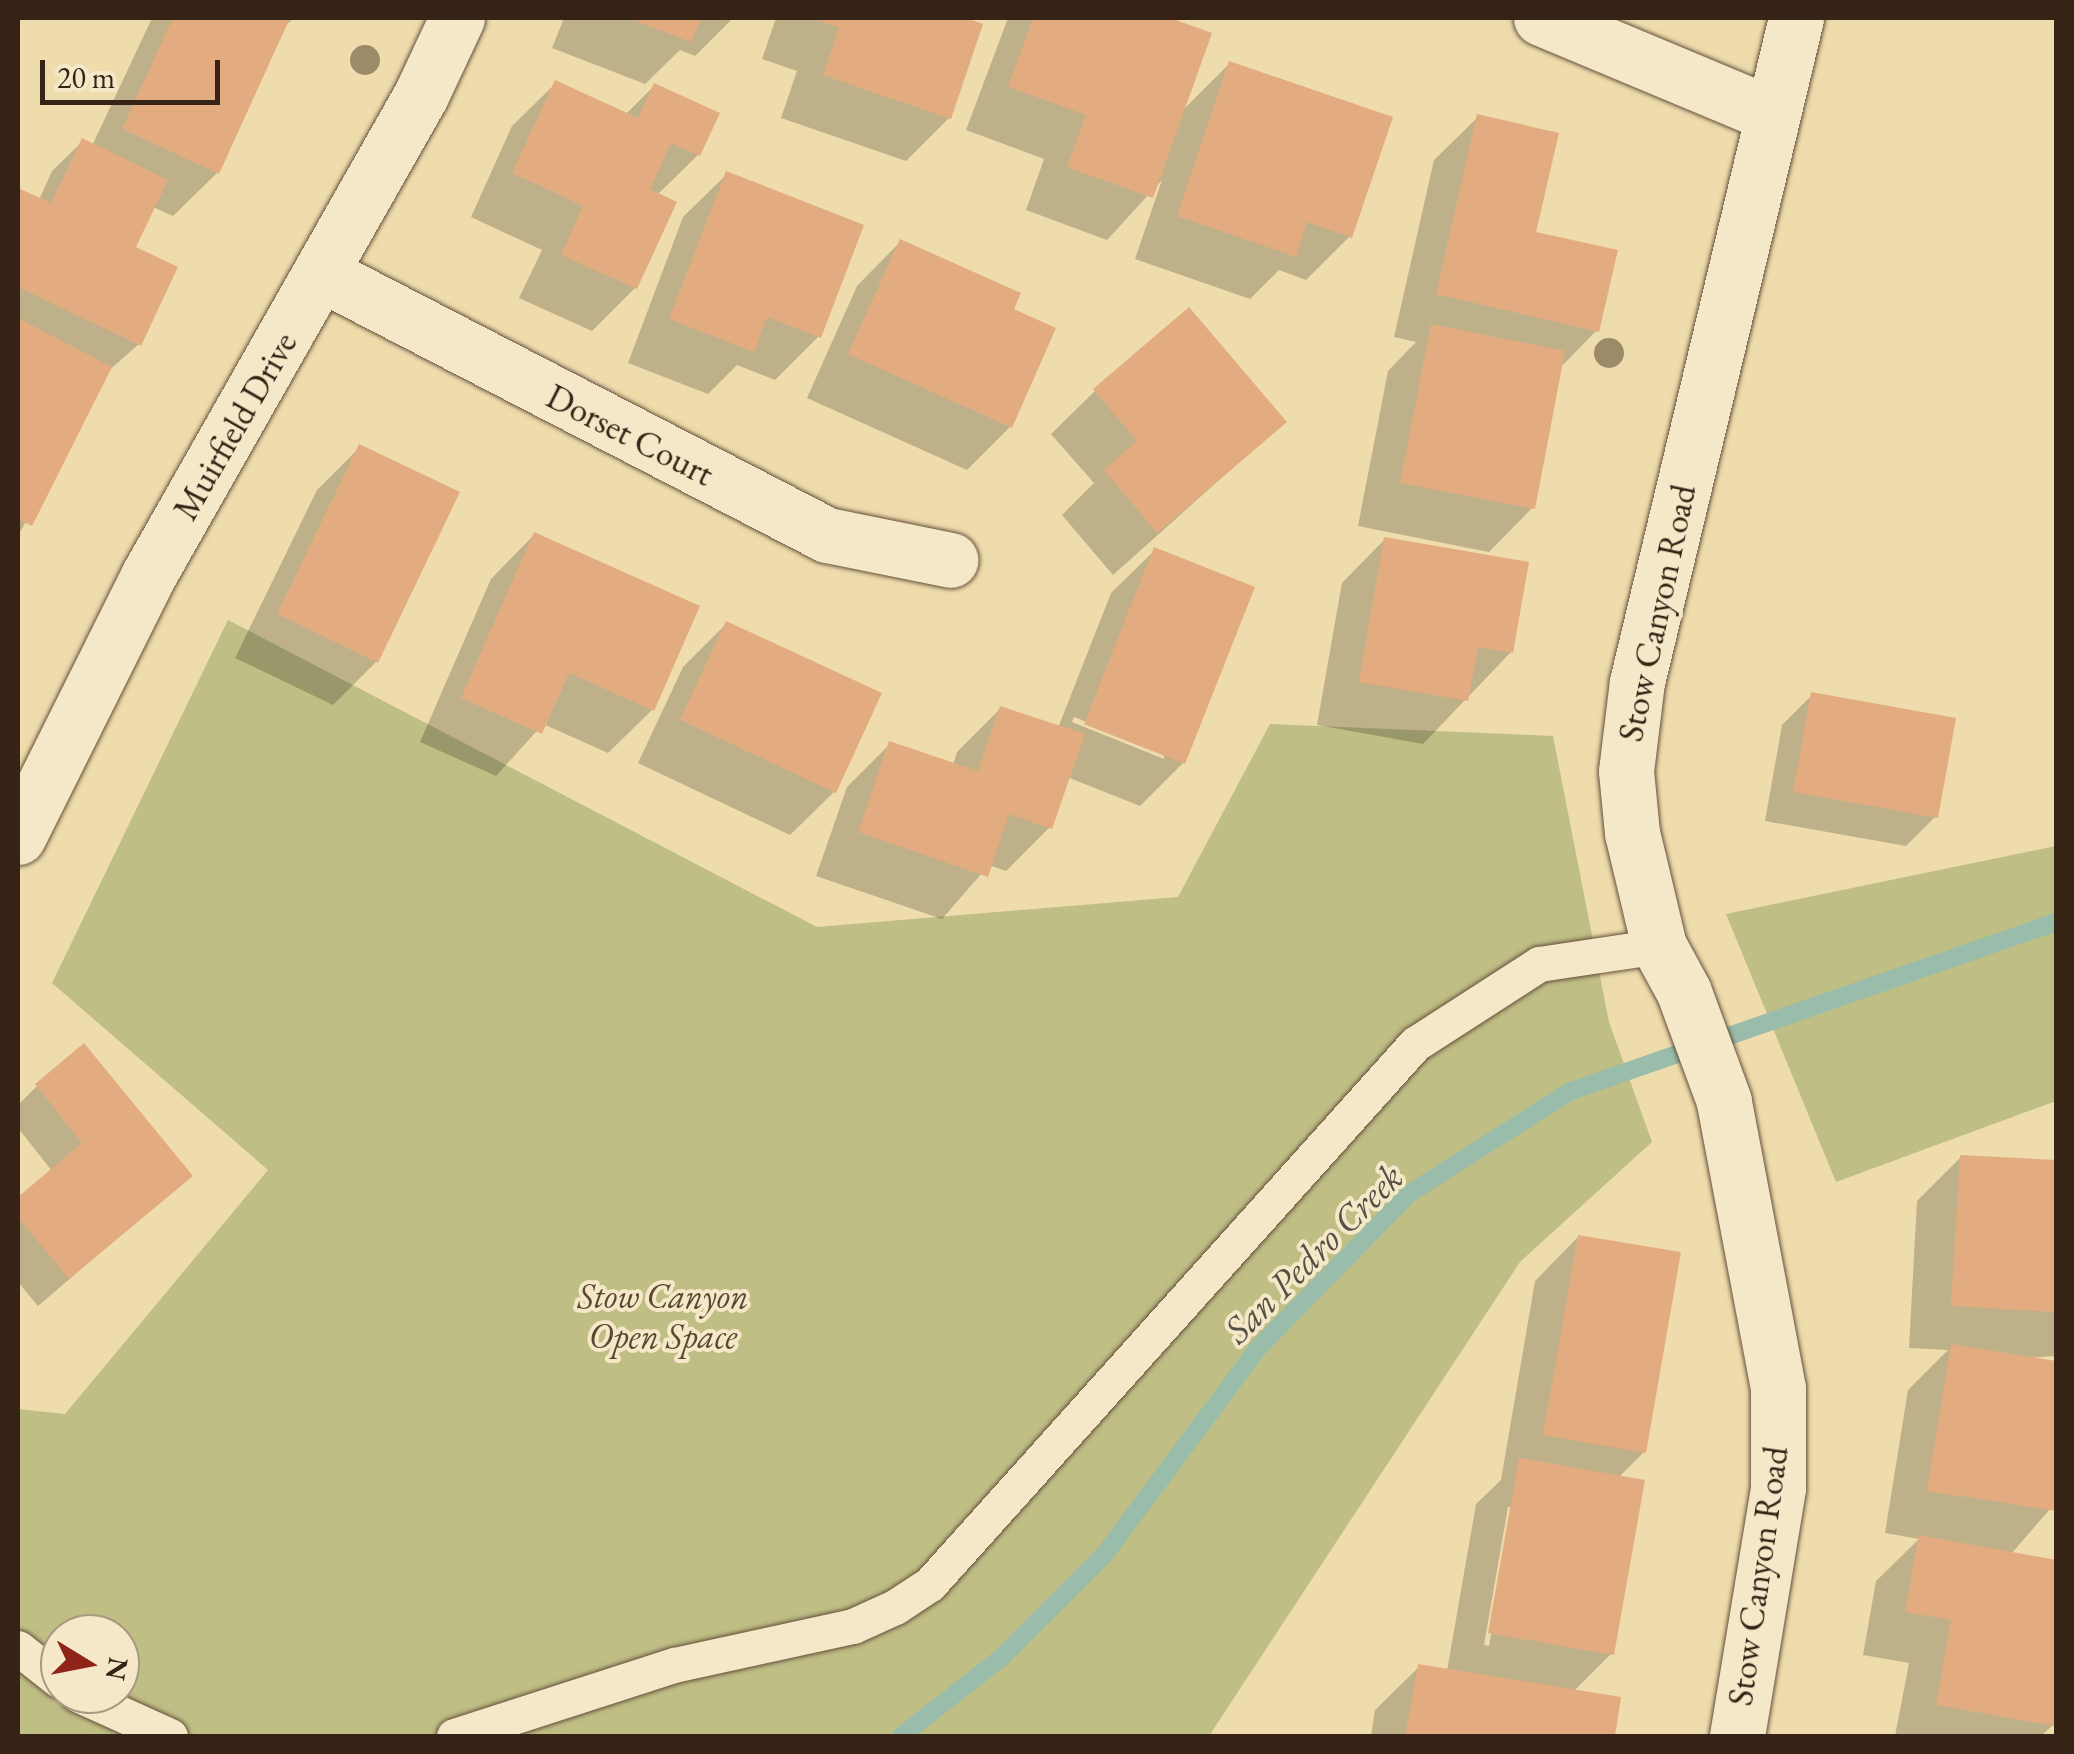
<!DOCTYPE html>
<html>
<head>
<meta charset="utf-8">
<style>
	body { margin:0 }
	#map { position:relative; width:2074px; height:1754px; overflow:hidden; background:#eedcac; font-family:"EB Garamond",serif }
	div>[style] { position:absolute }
	.green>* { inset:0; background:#bfbe85 }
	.shadow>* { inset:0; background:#0003 }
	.stream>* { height:18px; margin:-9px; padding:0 9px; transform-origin:9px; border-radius:9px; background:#99bcab }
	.building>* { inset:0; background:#e3ac80 }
	.roads { filter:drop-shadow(0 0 2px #65503c) drop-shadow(0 0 2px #65503c) }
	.lane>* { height:35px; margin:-17.5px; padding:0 17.5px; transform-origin:17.5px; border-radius:17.5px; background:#f4e8c9 }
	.street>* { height:55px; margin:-27.5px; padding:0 27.5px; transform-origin:27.5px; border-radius:27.5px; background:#f4e8c9 }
	.trees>* { width:30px; height:30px; margin:-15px; border-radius:50%; background:#9c8b69 }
	span { translate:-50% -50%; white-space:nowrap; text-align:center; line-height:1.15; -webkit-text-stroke:8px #f4e8c9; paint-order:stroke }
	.street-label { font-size:35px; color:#372216 }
	.park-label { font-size:35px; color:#594932; font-style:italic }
	.water-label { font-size:38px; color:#545043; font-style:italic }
	.frame { position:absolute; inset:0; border:20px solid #372216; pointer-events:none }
	.north { position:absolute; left:40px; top:1614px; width:100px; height:100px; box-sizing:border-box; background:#f4e8c9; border:2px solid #a89981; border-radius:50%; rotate:100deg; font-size:28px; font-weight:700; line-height:40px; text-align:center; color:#372216 }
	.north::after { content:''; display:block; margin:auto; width:35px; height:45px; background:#8f2418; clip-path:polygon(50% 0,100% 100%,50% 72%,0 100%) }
	.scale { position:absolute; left:40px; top:60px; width:180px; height:45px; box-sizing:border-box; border:5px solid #372216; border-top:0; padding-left:12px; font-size:30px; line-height:35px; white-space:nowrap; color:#372216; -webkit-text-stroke:8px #f4e8c9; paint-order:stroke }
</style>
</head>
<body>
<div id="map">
	<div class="green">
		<div style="clip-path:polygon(evenodd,228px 620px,817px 927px,1178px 897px,1270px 724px,1553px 736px,1609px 1022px,1652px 1142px,1520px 1262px,1209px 1736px,18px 1736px,18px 1409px,65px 1414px,268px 1170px,52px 983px,228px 620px,60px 1634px,120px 1634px,120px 1694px,60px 1694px,60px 1634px)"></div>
		<div style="clip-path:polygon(2056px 846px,2056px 1101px,1836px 1182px,1726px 914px)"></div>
	</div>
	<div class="shadow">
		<div style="clip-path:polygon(152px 18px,294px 18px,282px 29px,217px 173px,173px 216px,153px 207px,133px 248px,139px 344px,106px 373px,18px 536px,18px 191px,39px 200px,52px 171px,82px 142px,92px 146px)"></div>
		<div style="clip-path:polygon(564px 18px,733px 18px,695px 56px,680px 50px,645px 84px,552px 48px)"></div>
		<div style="clip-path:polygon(776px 18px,958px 18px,980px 25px,949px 118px,906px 161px,781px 118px,797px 71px,762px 59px)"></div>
		<div style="clip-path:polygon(1163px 18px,1209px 35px,1181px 112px,1229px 64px,1350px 236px,1306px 280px,1279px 270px,1250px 299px,1135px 259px,1162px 180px,1107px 240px,1026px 210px,1044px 159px,966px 130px,1008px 18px)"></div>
		<div style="clip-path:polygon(556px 83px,625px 115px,654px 86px,698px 155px,657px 195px,635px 288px,592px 331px,519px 298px,542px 250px,471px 217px,512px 126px)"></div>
		<div style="clip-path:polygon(1478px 117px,1533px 234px,1597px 330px,1559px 369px,1532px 508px,1489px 552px,1358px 526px,1388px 371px,1416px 342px,1394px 337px,1434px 160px)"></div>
		<div style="clip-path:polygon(727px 174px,819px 336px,775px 380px,737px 365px,708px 394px,628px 363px,683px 217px)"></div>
		<div style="clip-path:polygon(900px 242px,1011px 310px,1010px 427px,967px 470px,807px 398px,857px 286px)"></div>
		<div style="clip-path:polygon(1095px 391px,1284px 422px,1113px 575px,1062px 515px,1094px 483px,1051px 434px)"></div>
		<div style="clip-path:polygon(360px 447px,376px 662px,333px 705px,235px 658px,317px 490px)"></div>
		<div style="clip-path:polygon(534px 535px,652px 710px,608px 753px,543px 724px,496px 776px,420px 742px,491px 579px)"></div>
		<div style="clip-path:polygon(1385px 539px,1511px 652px,1423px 744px,1317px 725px,1342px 583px)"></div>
		<div style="clip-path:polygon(evenodd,1155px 550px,1183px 763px,1140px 806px,1067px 777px,1050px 827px,1006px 871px,989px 865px,942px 919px,816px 876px,847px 787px,890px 744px,953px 765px,957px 752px,1000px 709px,1058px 728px,1111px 593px,1155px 550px,1074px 717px,1164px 753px,1164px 759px,1072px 722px,1074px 717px)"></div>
		<div style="clip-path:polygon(726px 624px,834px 792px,790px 835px,638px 763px,683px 667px)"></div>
		<div style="clip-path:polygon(1812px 695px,1936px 816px,1906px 846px,1765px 821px,1782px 725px)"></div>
		<div style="clip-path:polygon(37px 1086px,190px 1176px,38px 1306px,18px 1282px,18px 1200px,52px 1171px,18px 1128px,18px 1105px)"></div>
		<div style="clip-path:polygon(1961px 1157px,2056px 1163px,2056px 1356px,2026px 1358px,2056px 1363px,2056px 1502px,2011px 1554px,2056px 1562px,2056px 1704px,2053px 1725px,2041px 1736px,1895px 1736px,1909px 1663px,1863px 1655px,1876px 1581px,1919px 1539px,1885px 1533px,1908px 1390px,1948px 1350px,1909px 1348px,1917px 1201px)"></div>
		<div style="clip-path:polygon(evenodd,1578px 1237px,1644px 1452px,1618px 1478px,1611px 1654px,1573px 1692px,1619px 1699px,1613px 1736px,1371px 1736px,1375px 1710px,1419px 1667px,1447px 1671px,1476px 1504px,1501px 1480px,1535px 1281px,1578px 1237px,1508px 1507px,1513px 1507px,1489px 1646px,1484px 1645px,1508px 1507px)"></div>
	</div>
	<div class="stream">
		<div style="left:901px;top:1736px;width:127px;rotate:-38deg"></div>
		<div style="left:1001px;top:1658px;width:146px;rotate:-45deg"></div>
		<div style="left:1104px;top:1555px;width:261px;rotate:-53.3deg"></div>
		<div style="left:1260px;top:1346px;width:214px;rotate:-45.6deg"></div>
		<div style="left:1410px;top:1193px;width:191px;rotate:-32.4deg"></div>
		<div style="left:1571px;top:1091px;width:514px;rotate:-19.21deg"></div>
	</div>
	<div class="building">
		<div style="clip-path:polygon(173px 18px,290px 18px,219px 174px,122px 129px)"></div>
		<div style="clip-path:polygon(628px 18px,701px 18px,691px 42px)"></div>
		<div style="clip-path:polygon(812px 18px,966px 18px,983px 24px,951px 119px,823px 75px,839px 28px)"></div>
		<div style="clip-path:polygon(1033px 18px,1170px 18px,1212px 33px,1153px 198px,1067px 167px,1086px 115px,1008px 87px)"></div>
		<div style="clip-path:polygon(1229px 61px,1393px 117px,1352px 238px,1307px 222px,1296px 257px,1177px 216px)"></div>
		<div style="clip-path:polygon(555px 80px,638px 118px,654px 83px,720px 113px,700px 156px,671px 143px,650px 189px,677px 202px,637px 289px,561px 255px,583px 206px,512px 173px)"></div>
		<div style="clip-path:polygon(1477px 114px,1559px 133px,1536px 232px,1618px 250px,1599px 332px,1436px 294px)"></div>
		<div style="clip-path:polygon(82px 138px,168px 180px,136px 247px,178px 267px,141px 346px,18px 287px,18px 188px,51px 203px)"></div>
		<div style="clip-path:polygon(726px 171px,864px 225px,821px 338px,767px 317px,754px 352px,669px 319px)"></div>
		<div style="clip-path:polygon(900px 239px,1021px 293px,1014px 309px,1056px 328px,1012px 428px,848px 354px)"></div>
		<div style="clip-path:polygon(1189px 307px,1287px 422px,1157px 533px,1104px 470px,1137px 441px,1093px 389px)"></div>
		<div style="clip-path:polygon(18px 318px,112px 367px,32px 526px,18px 519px)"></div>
		<div style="clip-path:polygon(1431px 324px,1565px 351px,1535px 509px,1400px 483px)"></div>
		<div style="clip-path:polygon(359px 444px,460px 492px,378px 663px,277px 614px)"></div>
		<div style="clip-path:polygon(534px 532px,700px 606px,654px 711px,569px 673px,542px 734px,461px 698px)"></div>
		<div style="clip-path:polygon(1384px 537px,1529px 562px,1513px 653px,1478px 647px,1468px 701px,1359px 682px)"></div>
		<div style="clip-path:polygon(1154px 547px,1255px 587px,1185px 764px,1084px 724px)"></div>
		<div style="clip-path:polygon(726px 621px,882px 693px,836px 793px,680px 720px)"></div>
		<div style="clip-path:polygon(1811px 692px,1956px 718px,1938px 818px,1793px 792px)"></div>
		<div style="clip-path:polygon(1000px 706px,1085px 734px,1052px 829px,1009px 814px,988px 877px,858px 832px,889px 741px,978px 771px)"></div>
		<div style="clip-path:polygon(84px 1043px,193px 1176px,69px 1279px,18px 1217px,18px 1197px,82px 1143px,35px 1084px)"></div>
		<div style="clip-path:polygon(1960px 1155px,2056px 1160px,2056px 1312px,1951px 1306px)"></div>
		<div style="clip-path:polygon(1578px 1235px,1681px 1252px,1646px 1453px,1543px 1435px)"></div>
		<div style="clip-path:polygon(1951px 1344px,2056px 1361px,2056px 1511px,1927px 1491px)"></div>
		<div style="clip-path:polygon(1519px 1458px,1645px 1480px,1614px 1655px,1488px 1633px)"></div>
		<div style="clip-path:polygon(1919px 1535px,2056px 1560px,2055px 1726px,1936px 1705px,1951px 1620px,1905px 1612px)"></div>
		<div style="clip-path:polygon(1418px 1664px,1621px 1697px,1615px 1736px,1405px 1736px)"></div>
	</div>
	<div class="roads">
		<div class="lane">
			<div style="left:18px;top:1648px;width:53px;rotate:38.2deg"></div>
			<div style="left:77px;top:1694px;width:102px;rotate:24.3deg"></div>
			<div style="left:454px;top:1736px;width:231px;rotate:-17.9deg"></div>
			<div style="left:674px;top:1665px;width:183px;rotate:-12.3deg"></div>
			<div style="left:853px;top:1626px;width:46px;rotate:-24.3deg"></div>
			<div style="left:895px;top:1607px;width:42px;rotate:-33.3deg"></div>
			<div style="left:930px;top:1584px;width:726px;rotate:-48.07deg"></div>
			<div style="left:1415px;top:1044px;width:148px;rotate:-32.8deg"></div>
			<div style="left:1539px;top:964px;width:121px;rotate:-8.5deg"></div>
		</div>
		<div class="street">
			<div style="left:1541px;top:18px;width:249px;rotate:22.7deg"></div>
			<div style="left:322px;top:274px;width:568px;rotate:27.33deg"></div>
			<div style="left:827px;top:535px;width:126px;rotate:11.4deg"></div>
			<div style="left:18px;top:837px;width:292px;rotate:-63.5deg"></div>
			<div style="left:148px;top:576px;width:553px;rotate:-60.42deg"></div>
			<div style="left:421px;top:95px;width:85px;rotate:-64.9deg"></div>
			<div style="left:1737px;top:1736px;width:251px;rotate:-80.6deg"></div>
			<div style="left:1778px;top:1488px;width:100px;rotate:-90deg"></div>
			<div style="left:1778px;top:1388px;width:292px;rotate:-100.7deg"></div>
			<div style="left:1724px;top:1101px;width:116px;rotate:-110.2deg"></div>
			<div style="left:1684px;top:992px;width:52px;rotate:-118.5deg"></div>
			<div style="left:1659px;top:946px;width:116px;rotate:-103.4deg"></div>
			<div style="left:1632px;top:833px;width:62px;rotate:-95.5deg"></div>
			<div style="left:1626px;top:771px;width:90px;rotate:-83deg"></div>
			<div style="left:1637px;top:682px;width:683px;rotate:-76.53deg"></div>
		</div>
	</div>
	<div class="trees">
		<div style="left:365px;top:60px"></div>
		<div style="left:1609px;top:353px"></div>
	</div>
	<div class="street-label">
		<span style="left:235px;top:426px;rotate:-60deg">Muirfield Drive</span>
		<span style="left:630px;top:435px;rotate:27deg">Dorset Court</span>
		<span style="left:1657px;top:613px;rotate:-78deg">Stow Canyon Road</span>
		<span style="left:1758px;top:1576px;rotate:-82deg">Stow Canyon Road</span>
	</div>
	<div class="park-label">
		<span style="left:663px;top:1316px">Stow Canyon<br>Open Space</span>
	</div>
	<div class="water-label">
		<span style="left:1313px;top:1253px;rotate:-45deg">San Pedro Creek</span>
	</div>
	<div class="frame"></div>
	<div class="north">N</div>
	<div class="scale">20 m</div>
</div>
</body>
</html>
